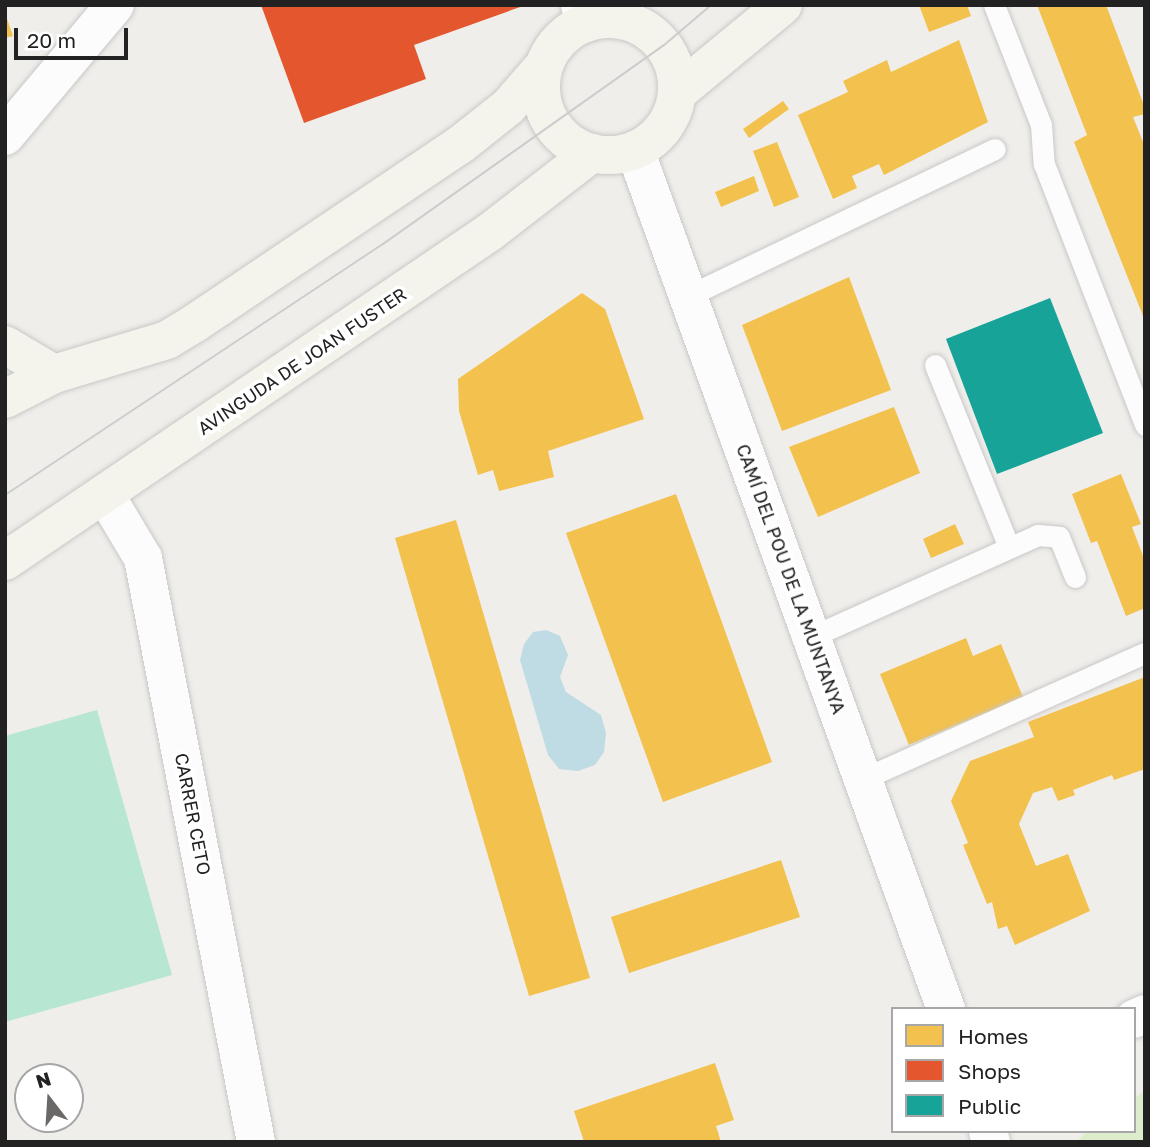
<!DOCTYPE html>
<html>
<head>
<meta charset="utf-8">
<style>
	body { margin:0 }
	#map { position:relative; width:1150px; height:1147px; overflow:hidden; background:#f0eeeb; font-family:"Golos Text",sans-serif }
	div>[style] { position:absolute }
	.grass>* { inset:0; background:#ddeccb }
	.pitch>* { inset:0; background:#b7e6d2 }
	.water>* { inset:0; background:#bfdbe3 }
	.homes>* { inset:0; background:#f2c14e }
	.shops>* { inset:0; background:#e4572e }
	.public>* { inset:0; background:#17a398 }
	.roads { filter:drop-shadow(0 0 2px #c9c8c7) drop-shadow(0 0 2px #c9c8c7) }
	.service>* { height:21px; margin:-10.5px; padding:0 10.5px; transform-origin:10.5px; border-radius:10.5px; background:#fdfcfc }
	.minor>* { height:38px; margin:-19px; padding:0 19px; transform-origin:19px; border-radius:19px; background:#fdfcfc }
	.tertiary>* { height:38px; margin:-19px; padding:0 19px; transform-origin:19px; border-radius:19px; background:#fdfcfc }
	.secondary>* { height:38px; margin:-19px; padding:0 19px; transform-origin:19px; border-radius:19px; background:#f4f4ed }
	.secondary>.ring { margin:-19px; padding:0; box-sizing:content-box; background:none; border:38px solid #f4f4ed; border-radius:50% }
	.tram>* { height:2px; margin:-1px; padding:0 1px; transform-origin:1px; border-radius:1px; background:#ccc }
	span { translate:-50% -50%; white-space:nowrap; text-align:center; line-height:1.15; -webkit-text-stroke:7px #fff; paint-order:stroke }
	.street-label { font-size:18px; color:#222 }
	.frame { position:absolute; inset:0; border:7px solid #222; pointer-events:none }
	.legend { position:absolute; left:891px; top:1007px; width:245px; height:126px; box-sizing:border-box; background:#fff; border:2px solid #a7a7a7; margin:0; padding:9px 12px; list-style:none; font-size:21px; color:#222 }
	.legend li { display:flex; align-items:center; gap:14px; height:35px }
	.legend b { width:35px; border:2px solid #a7a7a7 }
	.north { position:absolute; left:14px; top:1063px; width:70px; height:70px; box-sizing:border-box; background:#fff; border:2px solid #a7a7a7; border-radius:50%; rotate:343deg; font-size:19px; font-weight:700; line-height:28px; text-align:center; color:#222 }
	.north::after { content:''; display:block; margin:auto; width:24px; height:32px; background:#6a6968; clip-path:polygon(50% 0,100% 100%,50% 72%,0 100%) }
	.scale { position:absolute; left:14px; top:28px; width:114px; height:32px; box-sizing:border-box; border:4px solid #222; border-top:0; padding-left:9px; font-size:21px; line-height:24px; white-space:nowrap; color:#222; -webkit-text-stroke:5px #fff; paint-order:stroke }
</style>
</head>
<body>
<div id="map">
	<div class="grass">
		<div style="clip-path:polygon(1145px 1091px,1145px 1142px,1076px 1142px,1087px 1131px,1134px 1131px,1134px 1098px)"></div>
	</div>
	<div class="pitch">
		<div style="clip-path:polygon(97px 710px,172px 975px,5px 1022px,5px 736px)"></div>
	</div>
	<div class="water">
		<div style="clip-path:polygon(546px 630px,560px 636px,568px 655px,560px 677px,566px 692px,601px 715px,606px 733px,604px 752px,595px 765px,578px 771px,559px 769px,548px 755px,520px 660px,524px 644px,533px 632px)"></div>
	</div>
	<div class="homes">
		<div style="clip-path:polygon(919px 5px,967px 5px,971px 16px,929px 32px)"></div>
		<div style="clip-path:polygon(1037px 5px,1106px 5px,1145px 108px,1145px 114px,1133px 117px,1145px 147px,1145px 321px,1074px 142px,1087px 135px)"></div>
		<div style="clip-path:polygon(5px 13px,13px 36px,5px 38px)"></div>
		<div style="clip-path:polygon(959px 40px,988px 122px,884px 175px,879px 164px,852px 176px,857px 188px,833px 199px,798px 115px,848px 92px,843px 81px,887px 60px,891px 72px)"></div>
		<div style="clip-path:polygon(783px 101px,789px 109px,749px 138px,743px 129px)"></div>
		<div style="clip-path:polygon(777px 142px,799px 197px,774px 207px,753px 151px)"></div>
		<div style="clip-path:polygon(754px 176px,759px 191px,721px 207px,715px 192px)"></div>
		<div style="clip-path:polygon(849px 277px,891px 390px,782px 431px,742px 325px)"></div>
		<div style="clip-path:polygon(582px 293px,605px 309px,644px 419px,548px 451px,554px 477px,499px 491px,493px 470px,478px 475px,459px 411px,458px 379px)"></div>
		<div style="clip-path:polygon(894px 407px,920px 473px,818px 517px,789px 447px)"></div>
		<div style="clip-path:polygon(1121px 474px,1141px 524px,1132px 527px,1145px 561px,1145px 608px,1126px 616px,1097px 541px,1091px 543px,1072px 494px)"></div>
		<div style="clip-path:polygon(676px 494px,772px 762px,663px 802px,566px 533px)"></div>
		<div style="clip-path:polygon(456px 520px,590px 978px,529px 996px,395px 538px)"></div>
		<div style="clip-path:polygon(955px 524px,964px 544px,931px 558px,923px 539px)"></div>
		<div style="clip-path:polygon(966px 638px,973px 656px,1001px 644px,1023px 697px,909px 745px,880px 674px)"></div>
		<div style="clip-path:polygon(1145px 677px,1145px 769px,1114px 780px,1112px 775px,1073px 790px,1075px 795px,1058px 801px,1052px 787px,1033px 793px,1019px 824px,1036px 866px,1068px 854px,1090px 911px,1015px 945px,1007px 926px,998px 929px,992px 902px,987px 904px,963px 845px,968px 843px,951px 801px,970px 761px,1034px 737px,1028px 722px)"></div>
		<div style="clip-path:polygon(781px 860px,800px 917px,629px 973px,611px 917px)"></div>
		<div style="clip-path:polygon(715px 1063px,734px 1120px,716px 1126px,721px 1142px,584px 1142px,574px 1111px)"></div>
	</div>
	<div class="shops">
		<div style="clip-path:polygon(261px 5px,523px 5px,523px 6px,414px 45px,426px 79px,304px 123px)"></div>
	</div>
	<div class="public">
		<div style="clip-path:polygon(1050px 298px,1103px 433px,997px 474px,946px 339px)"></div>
	</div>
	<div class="roads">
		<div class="service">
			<div style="left:994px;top:5px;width:129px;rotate:68.6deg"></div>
			<div style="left:1041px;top:125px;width:39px;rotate:86deg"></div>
			<div style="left:1044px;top:164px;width:280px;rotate:68.8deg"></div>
			<div style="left:688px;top:296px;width:340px;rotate:-25.6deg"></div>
			<div style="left:935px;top:365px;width:196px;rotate:67.9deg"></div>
			<div style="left:811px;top:637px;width:249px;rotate:-24.2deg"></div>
			<div style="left:1038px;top:535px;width:21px;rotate:5deg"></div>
			<div style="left:1059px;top:537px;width:43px;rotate:68.2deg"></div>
			<div style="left:865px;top:778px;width:307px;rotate:-24.1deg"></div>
		</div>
		<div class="minor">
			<div style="left:635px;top:150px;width:914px;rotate:70.1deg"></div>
			<div style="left:106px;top:496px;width:72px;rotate:59.2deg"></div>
			<div style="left:143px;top:558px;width:595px;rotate:79.05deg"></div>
			<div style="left:1134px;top:1019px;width:12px;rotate:-24deg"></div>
			<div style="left:988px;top:1131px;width:11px;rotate:75deg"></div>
		</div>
		<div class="tertiary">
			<div style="left:580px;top:5px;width:19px;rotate:72deg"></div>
			<div style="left:5px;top:136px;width:171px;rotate:-50deg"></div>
		</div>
		<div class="secondary">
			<div class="ring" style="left:541px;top:19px;width:98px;height:98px"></div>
			<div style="left:678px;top:92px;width:136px;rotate:-39.6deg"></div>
			<div style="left:5px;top:345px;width:57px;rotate:30.6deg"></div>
			<div style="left:5px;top:399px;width:55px;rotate:-27deg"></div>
			<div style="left:54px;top:374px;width:118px;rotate:-16.7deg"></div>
			<div style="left:167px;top:340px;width:33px;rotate:-31deg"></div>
			<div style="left:195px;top:323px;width:319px;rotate:-33.9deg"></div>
			<div style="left:460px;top:145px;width:61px;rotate:-38.4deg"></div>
			<div style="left:508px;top:107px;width:53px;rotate:-48.8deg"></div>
			<div style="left:5px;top:561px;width:586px;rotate:-34.15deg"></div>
			<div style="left:490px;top:232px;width:129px;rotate:-37.8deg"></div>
		</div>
	</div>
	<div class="tram">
		<div style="left:5px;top:495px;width:454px;rotate:-33.6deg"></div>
		<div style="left:383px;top:244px;width:344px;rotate:-35.3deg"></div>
		<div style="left:664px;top:45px;width:62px;rotate:-40.4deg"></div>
	</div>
	<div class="street-label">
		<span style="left:302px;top:361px;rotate:-34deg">AVINGUDA DE JOAN FUSTER</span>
		<span style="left:791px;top:579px;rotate:70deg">CAMÍ DEL POU DE LA MUNTANYA</span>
		<span style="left:193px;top:814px;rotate:79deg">CARRER CETO</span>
	</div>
	<div class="frame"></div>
	<ul class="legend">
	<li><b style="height:19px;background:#f2c14e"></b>Homes</li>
	<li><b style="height:19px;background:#e4572e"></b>Shops</li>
	<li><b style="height:19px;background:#17a398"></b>Public</li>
	</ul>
	<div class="north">N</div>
	<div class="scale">20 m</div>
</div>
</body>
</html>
